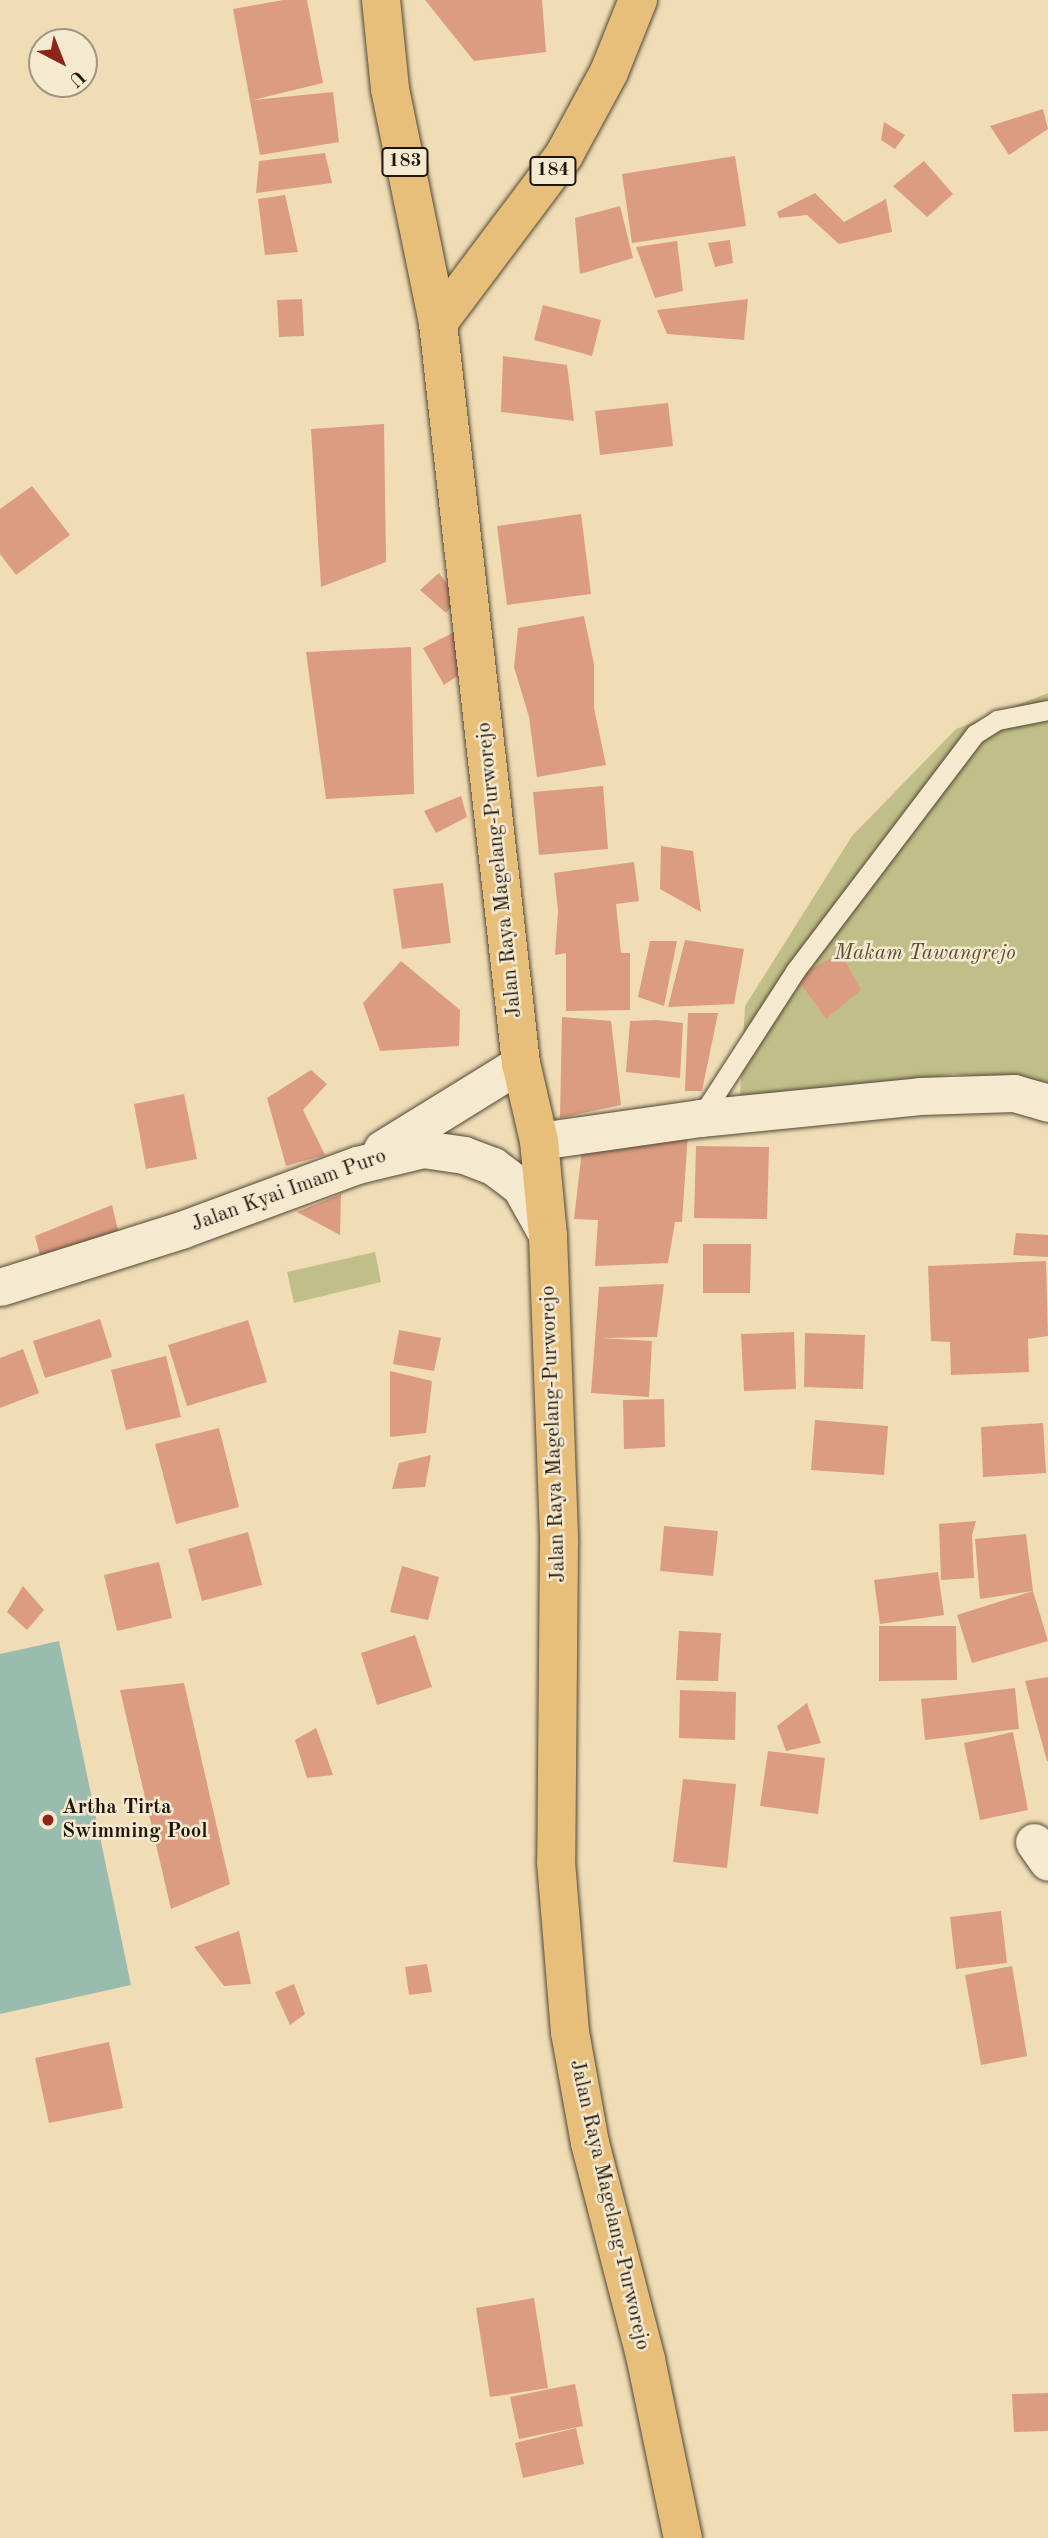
<!DOCTYPE html>
<html>
<head>
<meta charset="utf-8">
<style>
	body { margin:0 }
	#map { position:relative; width:1048px; height:2538px; overflow:hidden; background:#f0ddb6; font-family:"Old Standard TT",serif }
	div>[style] { position:absolute }
	.green>* { inset:0; background:#c1bf89 }
	.water>* { inset:0; background:#9abcae }
	.building>* { inset:0; background:#dc9c81 }
	.roads { filter:drop-shadow(0 0 2px #524835) drop-shadow(0 0 2px #524835) }
	.lane>* { height:19px; margin:-9.5px; padding:0 9.5px; transform-origin:9.5px; border-radius:9.5px; background:#f5e9d0 }
	.street>* { height:37px; margin:-18.5px; padding:0 18.5px; transform-origin:18.5px; border-radius:18.5px; background:#f5e9d0 }
	.primary>* { height:38px; margin:-19px; padding:0 19px; transform-origin:19px; border-radius:19px; background:#e8be7b }
	.dots>* { width:19px; height:19px; translate:-50% -50%; box-sizing:border-box; border:4px solid #f5e9d0; border-radius:50% }
	span { translate:-50% -50%; white-space:nowrap; text-align:center; line-height:1.15; -webkit-text-stroke:5px #f5e9d0; paint-order:stroke }
	.shield-label span { padding:2px 5px; background:#f5e9d0; border:2px solid; border-radius:5px; -webkit-text-stroke-width:0 }
	.shield-label { font-size:19px; color:#1e160a; font-weight:700 }
	.street-label { font-size:21px; color:#1e160a }
	.park-label { font-size:21px; color:#575136; font-style:italic }
	.poi-label { font-size:21px; color:#1e160a; font-weight:700 }
	.left { translate:0 -50%; text-align:left }
	.north { position:absolute; left:28px; top:28px; width:70px; height:70px; box-sizing:border-box; background:#f5e9d0; border:2px solid #9f9581; border-radius:50%; rotate:138deg; font-size:19px; font-weight:700; line-height:28px; text-align:center; color:#1e160a }
	.north::after { content:''; display:block; margin:auto; width:24px; height:32px; background:#8f2418; clip-path:polygon(50% 0,100% 100%,50% 72%,0 100%) }
</style>
</head>
<body>
<div id="map">
	<div class="green">
		<div style="clip-path:polygon(1048px 693px,1048px 1099px,1025px 1080px,953px 1074px,779px 1109px,740px 1095px,745px 1006px,852px 836px,956px 729px)"></div>
		<div style="clip-path:polygon(375px 1252px,381px 1282px,294px 1303px,287px 1272px)"></div>
	</div>
	<div class="water">
		<div style="clip-path:polygon(59px 1641px,131px 1985px,0 2014px,0 1654px)"></div>
	</div>
	<div class="building">
		<div style="clip-path:polygon(283px 0,307px 0,323px 83px,253px 100px,333px 92px,339px 142px,260px 155px,233px 9px)"></div>
		<div style="clip-path:polygon(425px 0,542px 0,546px 52px,474px 61px)"></div>
		<div style="clip-path:polygon(1043px 109px,1048px 129px,1009px 155px,990px 126px)"></div>
		<div style="clip-path:polygon(884px 122px,905px 135px,895px 149px,881px 140px)"></div>
		<div style="clip-path:polygon(325px 153px,332px 183px,256px 193px,259px 161px)"></div>
		<div style="clip-path:polygon(735px 156px,746px 226px,632px 243px,622px 174px)"></div>
		<div style="clip-path:polygon(924px 161px,953px 194px,927px 217px,893px 186px)"></div>
		<div style="clip-path:polygon(815px 193px,844px 222px,886px 199px,892px 232px,839px 244px,807px 215px,779px 218px,777px 212px)"></div>
		<div style="clip-path:polygon(285px 195px,298px 252px,265px 255px,258px 199px)"></div>
		<div style="clip-path:polygon(620px 206px,633px 258px,580px 274px,575px 218px)"></div>
		<div style="clip-path:polygon(730px 240px,733px 263px,715px 267px,708px 243px)"></div>
		<div style="clip-path:polygon(677px 241px,683px 291px,655px 298px,636px 247px)"></div>
		<div style="clip-path:polygon(302px 299px,304px 336px,279px 337px,277px 300px)"></div>
		<div style="clip-path:polygon(748px 299px,744px 340px,667px 334px,657px 310px)"></div>
		<div style="clip-path:polygon(543px 305px,601px 320px,592px 356px,534px 340px)"></div>
		<div style="clip-path:polygon(503px 356px,567px 365px,574px 421px,501px 412px)"></div>
		<div style="clip-path:polygon(668px 403px,673px 446px,600px 455px,595px 411px)"></div>
		<div style="clip-path:polygon(384px 424px,386px 562px,321px 587px,311px 429px)"></div>
		<div style="clip-path:polygon(32px 486px,70px 535px,16px 575px,0 554px,0 509px)"></div>
		<div style="clip-path:polygon(581px 514px,591px 594px,507px 605px,497px 526px)"></div>
		<div style="clip-path:polygon(439px 573px,458px 598px,446px 613px,420px 590px)"></div>
		<div style="clip-path:polygon(584px 616px,594px 664px,594px 708px,606px 765px,537px 777px,529px 717px,514px 667px,518px 628px)"></div>
		<div style="clip-path:polygon(456px 631px,468px 669px,444px 685px,423px 648px)"></div>
		<div style="clip-path:polygon(411px 647px,414px 794px,326px 799px,306px 652px)"></div>
		<div style="clip-path:polygon(603px 786px,608px 849px,539px 855px,533px 792px)"></div>
		<div style="clip-path:polygon(461px 796px,467px 817px,436px 833px,424px 811px)"></div>
		<div style="clip-path:polygon(661px 846px,693px 851px,701px 912px,660px 889px)"></div>
		<div style="clip-path:polygon(634px 862px,639px 901px,616px 904px,621px 953px,630px 953px,630px 1010px,566px 1011px,566px 953px,555px 955px,558px 911px,554px 873px)"></div>
		<div style="clip-path:polygon(443px 883px,451px 943px,402px 949px,393px 889px)"></div>
		<div style="clip-path:polygon(685px 940px,744px 949px,734px 1004px,668px 1007px)"></div>
		<div style="clip-path:polygon(650px 941px,677px 941px,664px 1006px,638px 997px)"></div>
		<div style="clip-path:polygon(841px 953px,861px 990px,826px 1019px,796px 977px)"></div>
		<div style="clip-path:polygon(401px 961px,460px 1010px,459px 1046px,380px 1051px,363px 1003px)"></div>
		<div style="clip-path:polygon(688px 1013px,718px 1013px,702px 1091px,685px 1091px)"></div>
		<div style="clip-path:polygon(562px 1017px,611px 1021px,621px 1105px,560px 1118px)"></div>
		<div style="clip-path:polygon(657px 1020px,683px 1023px,680px 1078px,626px 1072px,630px 1021px)"></div>
		<div style="clip-path:polygon(311px 1070px,327px 1084px,303px 1110px,325px 1155px,286px 1166px,267px 1098px)"></div>
		<div style="clip-path:polygon(184px 1094px,197px 1159px,146px 1169px,134px 1104px)"></div>
		<div style="clip-path:polygon(688px 1132px,682px 1222px,675px 1222px,668px 1263px,595px 1266px,598px 1220px,574px 1219px,583px 1141px)"></div>
		<div style="clip-path:polygon(696px 1146px,769px 1147px,767px 1219px,694px 1218px)"></div>
		<div style="clip-path:polygon(341px 1194px,340px 1235px,297px 1212px)"></div>
		<div style="clip-path:polygon(112px 1205px,121px 1243px,43px 1267px,35px 1236px)"></div>
		<div style="clip-path:polygon(1016px 1233px,1048px 1235px,1048px 1257px,1013px 1255px)"></div>
		<div style="clip-path:polygon(703px 1244px,751px 1244px,750px 1293px,703px 1293px)"></div>
		<div style="clip-path:polygon(1046px 1261px,1048px 1336px,1028px 1339px,1029px 1372px,951px 1375px,950px 1342px,931px 1341px,928px 1266px)"></div>
		<div style="clip-path:polygon(664px 1284px,657px 1337px,601px 1338px,652px 1341px,649px 1397px,591px 1393px,599px 1287px)"></div>
		<div style="clip-path:polygon(100px 1319px,112px 1357px,45px 1378px,33px 1341px)"></div>
		<div style="clip-path:polygon(248px 1320px,267px 1382px,187px 1406px,168px 1345px)"></div>
		<div style="clip-path:polygon(399px 1330px,441px 1338px,434px 1371px,393px 1364px)"></div>
		<div style="clip-path:polygon(794px 1332px,796px 1389px,744px 1391px,741px 1334px)"></div>
		<div style="clip-path:polygon(805px 1333px,865px 1335px,863px 1389px,804px 1387px)"></div>
		<div style="clip-path:polygon(23px 1349px,39px 1393px,0 1408px,0 1358px)"></div>
		<div style="clip-path:polygon(166px 1356px,181px 1417px,126px 1430px,111px 1370px)"></div>
		<div style="clip-path:polygon(390px 1371px,432px 1381px,426px 1433px,390px 1437px)"></div>
		<div style="clip-path:polygon(664px 1399px,665px 1447px,624px 1449px,623px 1400px)"></div>
		<div style="clip-path:polygon(815px 1420px,888px 1426px,884px 1475px,811px 1470px)"></div>
		<div style="clip-path:polygon(1043px 1423px,1046px 1473px,983px 1477px,981px 1427px)"></div>
		<div style="clip-path:polygon(219px 1428px,239px 1507px,176px 1524px,155px 1444px)"></div>
		<div style="clip-path:polygon(431px 1455px,425px 1487px,392px 1489px,399px 1463px)"></div>
		<div style="clip-path:polygon(976px 1521px,972px 1535px,974px 1578px,941px 1580px,939px 1524px)"></div>
		<div style="clip-path:polygon(664px 1526px,718px 1531px,713px 1576px,660px 1571px)"></div>
		<div style="clip-path:polygon(248px 1532px,262px 1585px,202px 1601px,188px 1549px)"></div>
		<div style="clip-path:polygon(1026px 1534px,1033px 1591px,1048px 1641px,972px 1663px,957px 1615px,1033px 1591px,980px 1599px,975px 1539px)"></div>
		<div style="clip-path:polygon(159px 1562px,172px 1618px,117px 1631px,104px 1575px)"></div>
		<div style="clip-path:polygon(402px 1566px,439px 1577px,428px 1620px,390px 1612px)"></div>
		<div style="clip-path:polygon(938px 1572px,944px 1615px,880px 1624px,874px 1580px)"></div>
		<div style="clip-path:polygon(23px 1586px,44px 1610px,27px 1630px,7px 1612px)"></div>
		<div style="clip-path:polygon(879px 1626px,956px 1626px,957px 1680px,879px 1681px)"></div>
		<div style="clip-path:polygon(679px 1631px,721px 1633px,718px 1681px,676px 1680px)"></div>
		<div style="clip-path:polygon(415px 1635px,432px 1687px,377px 1705px,361px 1653px)"></div>
		<div style="clip-path:polygon(1048px 1677px,1048px 1761px,1047px 1761px,1025px 1681px)"></div>
		<div style="clip-path:polygon(184px 1683px,230px 1884px,171px 1909px,120px 1690px)"></div>
		<div style="clip-path:polygon(1015px 1688px,1019px 1729px,925px 1740px,921px 1699px)"></div>
		<div style="clip-path:polygon(680px 1690px,736px 1692px,735px 1740px,679px 1738px)"></div>
		<div style="clip-path:polygon(807px 1703px,821px 1743px,786px 1751px,777px 1726px)"></div>
		<div style="clip-path:polygon(316px 1728px,333px 1775px,307px 1778px,295px 1740px)"></div>
		<div style="clip-path:polygon(1013px 1732px,1028px 1810px,980px 1820px,964px 1743px)"></div>
		<div style="clip-path:polygon(768px 1751px,825px 1758px,818px 1814px,760px 1806px)"></div>
		<div style="clip-path:polygon(683px 1779px,736px 1784px,727px 1868px,673px 1862px)"></div>
		<div style="clip-path:polygon(1001px 1911px,1007px 1963px,956px 1969px,950px 1917px)"></div>
		<div style="clip-path:polygon(239px 1931px,251px 1984px,224px 1986px,194px 1947px)"></div>
		<div style="clip-path:polygon(427px 1964px,432px 1992px,409px 1995px,405px 1967px)"></div>
		<div style="clip-path:polygon(1012px 1966px,1027px 2056px,981px 2065px,965px 1975px)"></div>
		<div style="clip-path:polygon(294px 1984px,305px 2014px,290px 2025px,275px 1992px)"></div>
		<div style="clip-path:polygon(109px 2042px,123px 2108px,49px 2123px,35px 2058px)"></div>
		<div style="clip-path:polygon(534px 2298px,548px 2388px,490px 2397px,476px 2308px)"></div>
		<div style="clip-path:polygon(575px 2384px,583px 2426px,519px 2439px,510px 2397px)"></div>
		<div style="clip-path:polygon(1048px 2393px,1048px 2431px,1014px 2432px,1012px 2394px)"></div>
		<div style="clip-path:polygon(576px 2428px,584px 2464px,523px 2478px,515px 2443px)"></div>
	</div>
	<div class="roads">
		<div class="lane">
			<div style="left:700px;top:1118px;width:175px;rotate:-57.1deg"></div>
			<div style="left:795px;top:971px;width:298px;rotate:-52.8deg"></div>
			<div style="left:975px;top:734px;width:26px;rotate:-32deg"></div>
			<div style="left:997px;top:720px;width:52px;rotate:-11.1deg"></div>
		</div>
		<div class="street">
			<div style="left:539px;top:1141px;width:163px;rotate:-8.1deg"></div>
			<div style="left:700px;top:1118px;width:221px;rotate:-5.7deg"></div>
			<div style="left:920px;top:1096px;width:94px;rotate:-1.8deg"></div>
			<div style="left:1014px;top:1093px;width:35px;rotate:16deg"></div>
			<div style="left:382px;top:1149px;width:163px;rotate:-31.7deg"></div>
			<div style="left:0;top:1287px;width:190px;rotate:-17.5deg"></div>
			<div style="left:181px;top:1230px;width:188px;rotate:-20.3deg"></div>
			<div style="left:357px;top:1165px;width:68px;rotate:-13.6deg"></div>
			<div style="left:423px;top:1149px;width:41px;rotate:8.3deg"></div>
			<div style="left:464px;top:1155px;width:31px;rotate:21deg"></div>
			<div style="left:493px;top:1166px;width:34px;rotate:37deg"></div>
			<div style="left:520px;top:1186px;width:57px;rotate:60.8deg"></div>
			<div style="left:1034px;top:1842px;width:24px;rotate:55deg"></div>
		</div>
		<div class="primary">
			<div style="left:381px;top:0;width:89px;rotate:84.2deg"></div>
			<div style="left:390px;top:89px;width:239px;rotate:78.4deg"></div>
			<div style="left:438px;top:323px;width:745px;rotate:83.6deg"></div>
			<div style="left:521px;top:1063px;width:80px;rotate:77deg"></div>
			<div style="left:539px;top:1141px;width:95px;rotate:84.6deg"></div>
			<div style="left:548px;top:1236px;width:307px;rotate:87.9deg"></div>
			<div style="left:559px;top:1543px;width:319px;rotate:90.5deg"></div>
			<div style="left:556px;top:1862px;width:171px;rotate:85.3deg"></div>
			<div style="left:570px;top:2032px;width:113px;rotate:79.8deg"></div>
			<div style="left:590px;top:2143px;width:224px;rotate:75.5deg"></div>
			<div style="left:646px;top:2360px;width:182px;rotate:78.3deg"></div>
			<div style="left:438px;top:323px;width:210px;rotate:-53.1deg"></div>
			<div style="left:564px;top:155px;width:94px;rotate:-61.5deg"></div>
			<div style="left:609px;top:72px;width:78px;rotate:-68.1deg"></div>
		</div>
	</div>
	<div class="dots">
		<div style="left:48px;top:1820px;background:#8f2418"></div>
	</div>
	<div class="shield-label">
		<span style="left:405px;top:162px">183</span>
		<span style="left:553px;top:171px">184</span>
	</div>
	<div class="street-label">
		<span style="left:500px;top:870px;rotate:-96deg">Jalan Raya Magelang-Purworejo</span>
		<span style="left:289px;top:1191px;rotate:-20deg">Jalan Kyai Imam Puro</span>
		<span style="left:554px;top:1434px;rotate:-92deg">Jalan Raya Magelang-Purworejo</span>
		<span style="left:609px;top:2205px;rotate:77deg">Jalan Raya Magelang-Purworejo</span>
	</div>
	<div class="park-label">
		<span style="left:925px;top:954px">Makam Tawangrejo</span>
	</div>
	<div class="poi-label">
		<span class="left" style="left:62px;top:1820px">Artha Tirta<br>Swimming Pool</span>
	</div>
	<div class="north">U</div>
</div>
</body>
</html>
